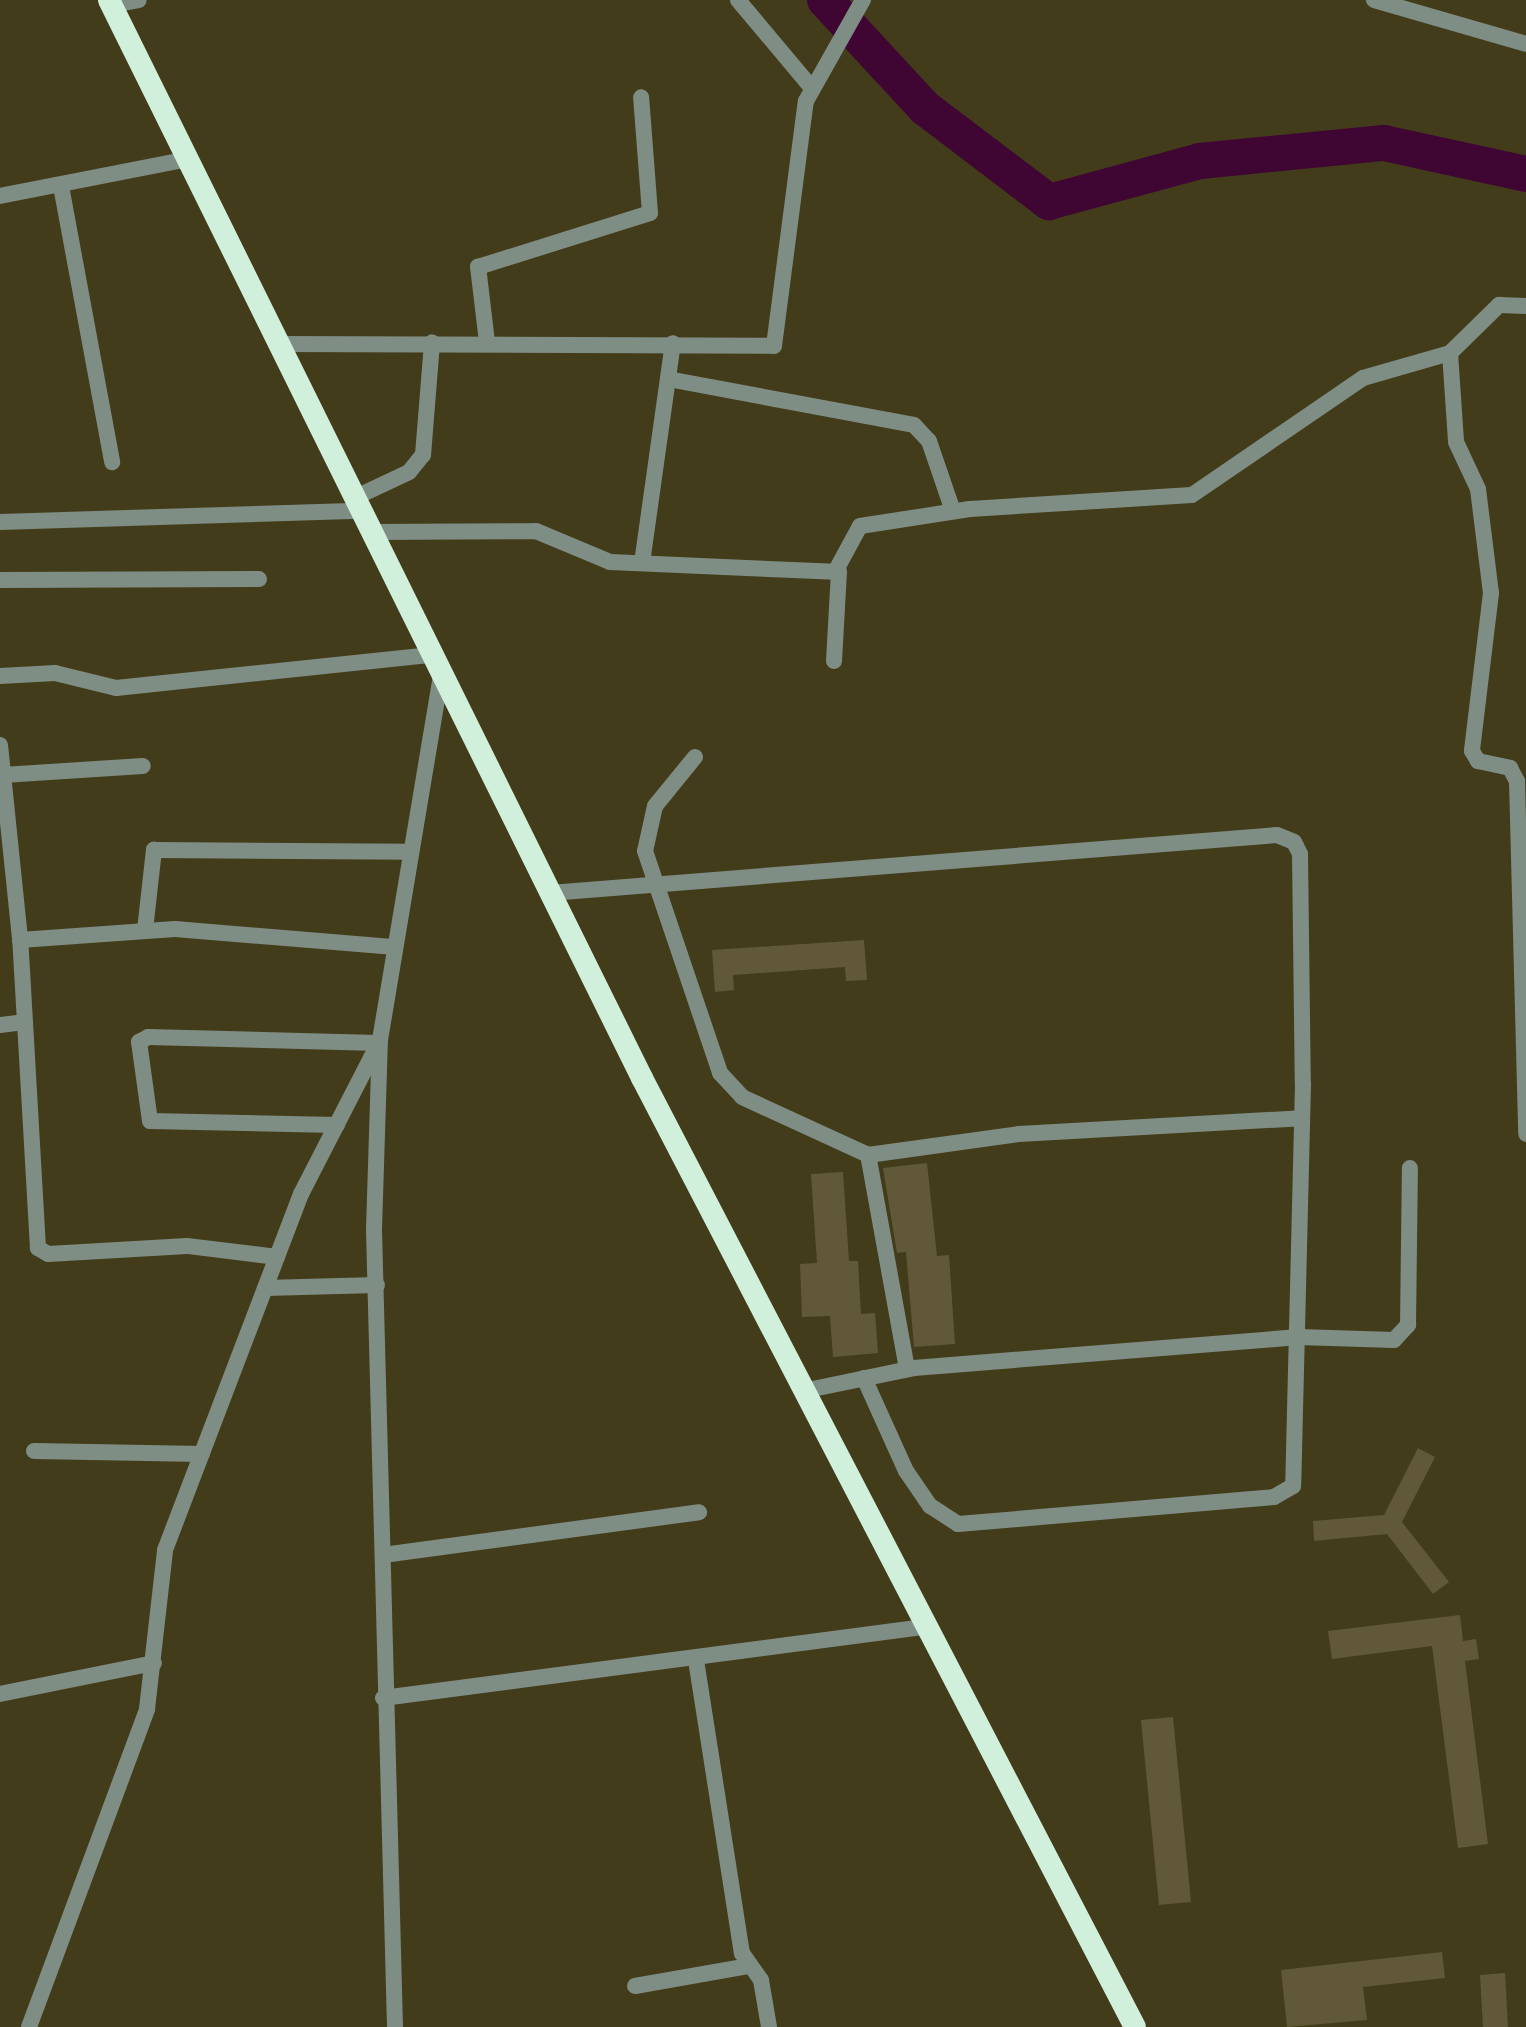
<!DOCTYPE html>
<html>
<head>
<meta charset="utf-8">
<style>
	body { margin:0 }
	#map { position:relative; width:1526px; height:2027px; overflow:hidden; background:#433c1a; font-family:Quicksand,sans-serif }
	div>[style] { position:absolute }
	.river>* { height:36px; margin:-18px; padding:0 18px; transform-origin:18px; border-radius:18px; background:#3f0634 }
	.building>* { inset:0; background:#605836 }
	.minor>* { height:16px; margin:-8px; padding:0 8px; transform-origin:8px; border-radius:8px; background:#7f8e84 }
	.tertiary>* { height:16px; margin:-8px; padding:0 8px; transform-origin:8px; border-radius:8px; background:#7f8e84 }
	.trunk>* { height:22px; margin:-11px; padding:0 11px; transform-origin:11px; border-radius:11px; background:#d0f0dc }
	span { translate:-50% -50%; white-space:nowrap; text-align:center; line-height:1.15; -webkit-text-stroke:7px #262314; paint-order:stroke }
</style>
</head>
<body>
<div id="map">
	<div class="river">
		<div style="left:825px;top:0;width:147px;rotate:47.2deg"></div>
		<div style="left:925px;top:108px;width:156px;rotate:37.2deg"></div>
		<div style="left:1049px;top:202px;width:156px;rotate:-15.2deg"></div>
		<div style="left:1200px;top:161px;width:185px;rotate:-5.6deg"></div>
		<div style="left:1384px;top:143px;width:145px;rotate:12.3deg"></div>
	</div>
	<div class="building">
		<div style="clip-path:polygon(864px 940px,867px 980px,846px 981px,845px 967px,733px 975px,734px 990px,715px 992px,712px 950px)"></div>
		<div style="clip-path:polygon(927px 1163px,937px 1256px,949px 1255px,955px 1344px,914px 1347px,906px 1252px,897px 1253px,883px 1168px)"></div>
		<div style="clip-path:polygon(843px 1172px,849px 1261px,858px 1261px,861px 1314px,875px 1313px,878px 1353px,833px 1357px,830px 1316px,802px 1317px,800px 1264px,817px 1263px,811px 1174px)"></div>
		<div style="clip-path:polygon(1418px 1448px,1435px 1457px,1402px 1522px,1449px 1582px,1433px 1594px,1387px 1534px,1314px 1541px,1313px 1521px,1384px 1515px)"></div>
		<div style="clip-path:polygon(1460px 1615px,1463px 1641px,1476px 1639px,1479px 1659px,1465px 1661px,1488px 1844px,1458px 1848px,1432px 1646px,1332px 1659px,1328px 1631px)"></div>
		<div style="clip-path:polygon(1173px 1717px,1191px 1902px,1159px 1905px,1141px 1720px)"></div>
		<div style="clip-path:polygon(1442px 1952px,1445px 1978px,1363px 1987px,1367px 2020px,1287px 2027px,1281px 1970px)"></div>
		<div style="clip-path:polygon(1505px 1973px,1508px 2027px,1483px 2027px,1480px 1975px)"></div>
	</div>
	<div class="minor">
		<div style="left:738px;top:0;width:114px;rotate:50deg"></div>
		<div style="left:1374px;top:0;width:158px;rotate:16.1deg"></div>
		<div style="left:111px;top:5px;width:28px;rotate:-10deg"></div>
		<div style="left:61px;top:186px;width:281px;rotate:79.5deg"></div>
		<div style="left:487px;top:342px;width:76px;rotate:-96.8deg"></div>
		<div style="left:478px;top:267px;width:180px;rotate:-17.4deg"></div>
		<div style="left:650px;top:213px;width:116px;rotate:-94.4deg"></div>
		<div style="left:1450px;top:353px;width:89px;rotate:86.1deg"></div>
		<div style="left:1456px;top:442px;width:52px;rotate:64.9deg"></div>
		<div style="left:1478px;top:489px;width:105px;rotate:82.9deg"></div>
		<div style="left:1491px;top:593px;width:159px;rotate:96.9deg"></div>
		<div style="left:1472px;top:751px;width:12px;rotate:59deg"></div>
		<div style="left:1478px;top:761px;width:33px;rotate:12deg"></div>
		<div style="left:1510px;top:768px;width:15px;rotate:62deg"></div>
		<div style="left:1517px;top:781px;width:353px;rotate:88.5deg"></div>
		<div style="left:668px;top:379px;width:250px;rotate:10.6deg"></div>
		<div style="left:914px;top:425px;width:22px;rotate:47deg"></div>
		<div style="left:929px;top:441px;width:74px;rotate:71.1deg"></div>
		<div style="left:354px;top:498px;width:61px;rotate:-25.3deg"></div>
		<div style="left:409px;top:472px;width:22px;rotate:-51deg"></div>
		<div style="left:423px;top:455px;width:113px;rotate:-85.4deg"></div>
		<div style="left:0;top:522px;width:360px;rotate:-1.8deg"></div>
		<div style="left:370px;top:532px;width:166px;rotate:-0.3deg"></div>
		<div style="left:536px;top:531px;width:80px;rotate:22.7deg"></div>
		<div style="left:610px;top:562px;width:225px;rotate:2.5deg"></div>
		<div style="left:835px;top:572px;width:52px;rotate:-61.5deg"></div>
		<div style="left:860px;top:526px;width:111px;rotate:-8.8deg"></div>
		<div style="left:970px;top:509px;width:222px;rotate:-3.6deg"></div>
		<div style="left:1192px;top:495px;width:207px;rotate:-34.4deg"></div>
		<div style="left:1363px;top:378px;width:91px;rotate:-16deg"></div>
		<div style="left:1450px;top:353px;width:69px;rotate:-44.4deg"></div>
		<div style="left:1499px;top:305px;width:27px;rotate:2deg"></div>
		<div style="left:642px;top:563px;width:222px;rotate:-82deg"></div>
		<div style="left:0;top:580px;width:259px;rotate:-0.2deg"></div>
		<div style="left:834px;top:661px;width:90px;rotate:-86.8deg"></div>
		<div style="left:0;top:676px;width:55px;rotate:-3.1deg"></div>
		<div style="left:55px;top:673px;width:63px;rotate:13.8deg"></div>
		<div style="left:116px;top:688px;width:317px;rotate:-6deg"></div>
		<div style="left:0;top:745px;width:196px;rotate:84.1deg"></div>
		<div style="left:695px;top:757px;width:63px;rotate:129.2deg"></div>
		<div style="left:655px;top:806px;width:46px;rotate:102.5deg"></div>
		<div style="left:645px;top:851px;width:234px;rotate:71.3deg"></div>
		<div style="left:720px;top:1073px;width:33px;rotate:47deg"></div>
		<div style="left:742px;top:1097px;width:139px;rotate:24.7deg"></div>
		<div style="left:3px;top:775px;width:140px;rotate:-3.7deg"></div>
		<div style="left:550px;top:893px;width:729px;rotate:-4.56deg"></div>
		<div style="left:1277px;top:835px;width:18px;rotate:22deg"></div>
		<div style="left:1294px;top:842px;width:13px;rotate:63deg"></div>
		<div style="left:1300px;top:854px;width:230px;rotate:89.3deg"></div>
		<div style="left:1303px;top:1084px;width:402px;rotate:91.4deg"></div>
		<div style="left:1293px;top:1486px;width:22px;rotate:150deg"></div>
		<div style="left:1274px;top:1497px;width:317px;rotate:175.1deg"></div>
		<div style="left:958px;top:1524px;width:33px;rotate:-147deg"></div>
		<div style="left:930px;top:1506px;width:42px;rotate:-124.4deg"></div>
		<div style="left:906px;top:1471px;width:102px;rotate:-114.3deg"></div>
		<div style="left:145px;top:930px;width:81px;rotate:-83.6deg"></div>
		<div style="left:154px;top:850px;width:257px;rotate:0.4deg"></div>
		<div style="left:0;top:1025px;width:24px;rotate:-7deg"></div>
		<div style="left:337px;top:1125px;width:187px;rotate:-178.8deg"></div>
		<div style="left:150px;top:1121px;width:80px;rotate:-97.9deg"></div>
		<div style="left:139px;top:1042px;width:10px;rotate:-29deg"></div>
		<div style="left:148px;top:1037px;width:230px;rotate:1.5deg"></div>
		<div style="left:277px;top:1257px;width:91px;rotate:-173deg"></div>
		<div style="left:187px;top:1246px;width:139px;rotate:176.7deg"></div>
		<div style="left:48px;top:1254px;width:12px;rotate:-149deg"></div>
		<div style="left:38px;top:1248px;width:309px;rotate:-93.3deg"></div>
		<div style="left:20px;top:940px;width:155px;rotate:-4.1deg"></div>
		<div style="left:175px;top:929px;width:221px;rotate:4.7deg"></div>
		<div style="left:265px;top:1288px;width:112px;rotate:-1.5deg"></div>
		<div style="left:907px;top:1369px;width:218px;rotate:-100.3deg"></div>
		<div style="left:868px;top:1155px;width:152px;rotate:-7.9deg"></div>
		<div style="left:1019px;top:1134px;width:283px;rotate:-3.2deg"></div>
		<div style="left:803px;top:1391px;width:113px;rotate:-11.7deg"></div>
		<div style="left:914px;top:1368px;width:386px;rotate:-4.6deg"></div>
		<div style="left:1299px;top:1337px;width:95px;rotate:1.8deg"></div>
		<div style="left:1394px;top:1340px;width:21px;rotate:-47deg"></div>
		<div style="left:1408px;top:1325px;width:157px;rotate:-89.3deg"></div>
		<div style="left:34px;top:1451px;width:168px;rotate:1deg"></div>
		<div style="left:383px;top:1555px;width:319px;rotate:-7.7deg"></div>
		<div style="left:696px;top:1660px;width:297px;rotate:81.1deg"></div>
		<div style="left:742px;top:1953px;width:33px;rotate:55deg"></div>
		<div style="left:761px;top:1980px;width:48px;rotate:80.3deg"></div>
		<div style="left:0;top:1694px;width:157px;rotate:-11.4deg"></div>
		<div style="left:383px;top:1698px;width:546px;rotate:-7.48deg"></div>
		<div style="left:635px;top:1986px;width:116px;rotate:-10deg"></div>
		<div style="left:29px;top:2027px;width:339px;rotate:-69.6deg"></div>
		<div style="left:147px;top:1709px;width:160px;rotate:-83.5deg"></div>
		<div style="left:165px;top:1550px;width:381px;rotate:-69.1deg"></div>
		<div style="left:301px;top:1194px;width:173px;rotate:-62.8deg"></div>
	</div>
	<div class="tertiary">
		<div style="left:0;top:196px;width:187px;rotate:-11.1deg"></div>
		<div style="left:276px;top:344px;width:498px;rotate:0.2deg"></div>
		<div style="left:774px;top:346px;width:247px;rotate:-82.6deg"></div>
		<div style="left:806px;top:101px;width:116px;rotate:-60.6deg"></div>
		<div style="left:395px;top:2027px;width:798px;rotate:-91.51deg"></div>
		<div style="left:374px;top:1229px;width:189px;rotate:-88.2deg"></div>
		<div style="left:380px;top:1040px;width:370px;rotate:-80.5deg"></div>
	</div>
	<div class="trunk">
		<div style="left:109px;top:0;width:1203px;rotate:63.69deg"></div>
		<div style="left:642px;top:1078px;width:1069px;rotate:62.55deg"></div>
	</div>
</div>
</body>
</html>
